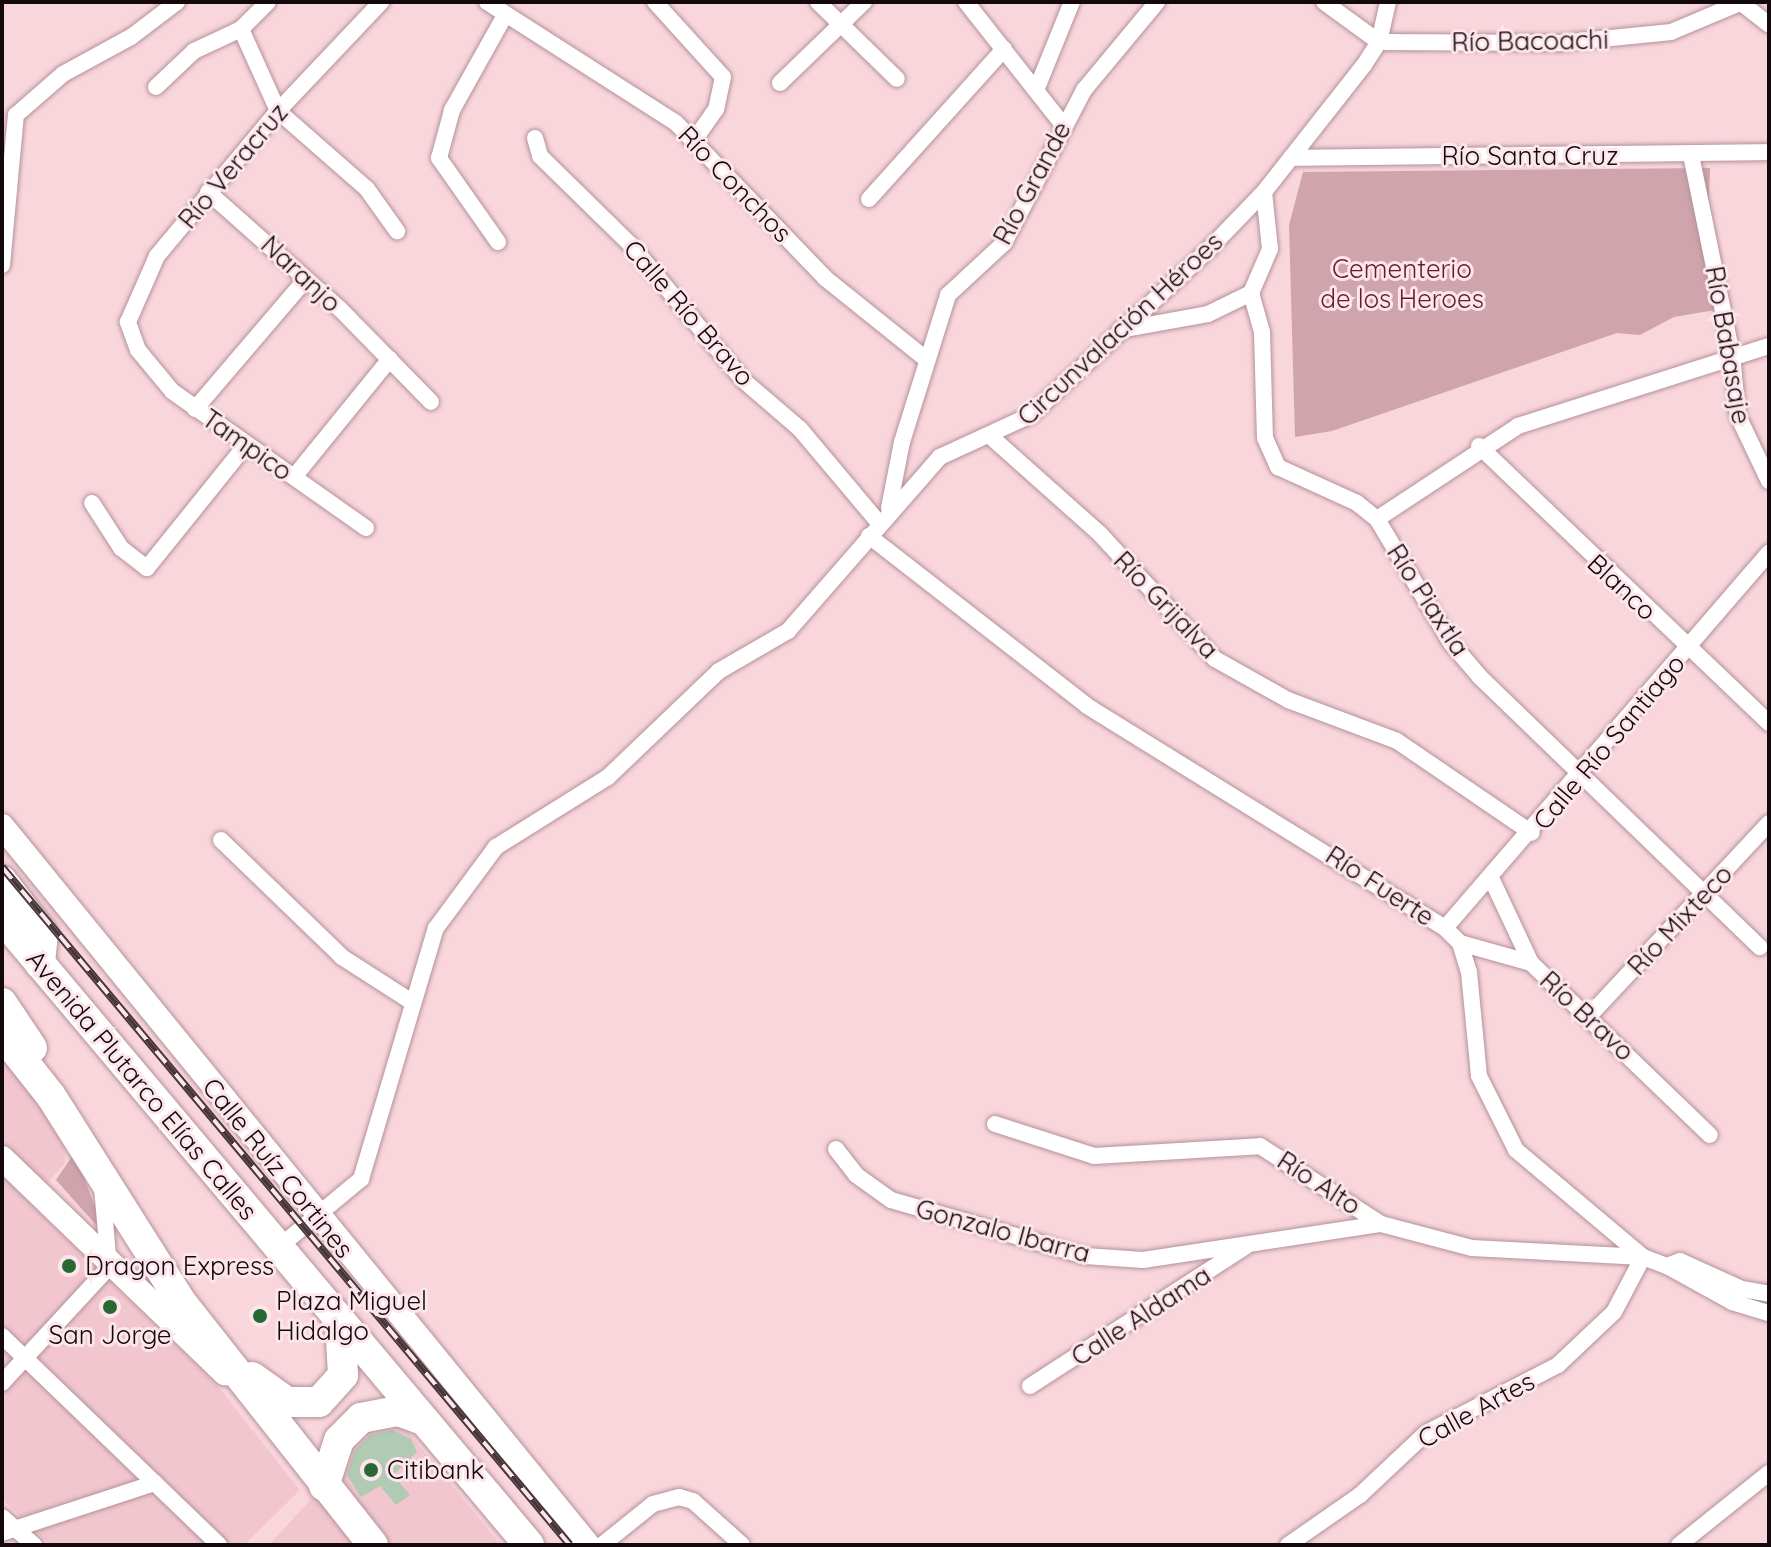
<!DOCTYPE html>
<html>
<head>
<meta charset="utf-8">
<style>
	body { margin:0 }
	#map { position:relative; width:1771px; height:1547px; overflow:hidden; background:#f9d5dc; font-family:Quicksand,sans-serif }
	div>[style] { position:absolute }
	.built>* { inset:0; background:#f2c6cf }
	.green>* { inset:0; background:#cfa4ad }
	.building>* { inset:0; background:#b1cab3 }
	.roads { filter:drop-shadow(0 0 2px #b39299) drop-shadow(0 0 2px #b39299) }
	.street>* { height:16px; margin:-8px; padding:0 8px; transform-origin:8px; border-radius:8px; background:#fff }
	.secondary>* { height:24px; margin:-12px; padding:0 12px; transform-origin:12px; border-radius:12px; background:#fff }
	.highway>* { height:30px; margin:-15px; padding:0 15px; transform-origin:15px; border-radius:15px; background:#fff }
	.rail>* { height:8px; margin-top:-4px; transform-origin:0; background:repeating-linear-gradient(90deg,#fce6eb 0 15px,#47363a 0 30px); box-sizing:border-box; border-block:2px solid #47363a }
	.dots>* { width:22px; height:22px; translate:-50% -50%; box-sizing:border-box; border:4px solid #fce6eb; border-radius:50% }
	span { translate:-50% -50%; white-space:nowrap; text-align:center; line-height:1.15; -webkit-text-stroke:6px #fce6eb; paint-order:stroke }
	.street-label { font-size:26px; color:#13080b }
	.park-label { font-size:26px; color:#651a33 }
	.poi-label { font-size:26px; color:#13080b }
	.left { translate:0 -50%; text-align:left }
	.frame { position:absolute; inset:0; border:4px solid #13080b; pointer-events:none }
</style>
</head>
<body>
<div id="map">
	<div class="built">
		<div style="clip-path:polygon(2px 1049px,62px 1138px,65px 1153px,65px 1163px,29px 1203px,216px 1384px,300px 1490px,244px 1545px,50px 1545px,2px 1499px)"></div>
		<div style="clip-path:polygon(399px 1421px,501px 1545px,269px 1545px,336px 1472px,339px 1440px)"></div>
	</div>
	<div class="green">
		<div style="clip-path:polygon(1710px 168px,1707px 249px,1715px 310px,1674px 317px,1640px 335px,1617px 333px,1332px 431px,1295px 437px,1289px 225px,1303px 172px)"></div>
		<div style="clip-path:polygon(75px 1152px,105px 1235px,56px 1180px)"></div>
	</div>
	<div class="building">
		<div style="clip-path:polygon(393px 1430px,411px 1439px,417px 1452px,393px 1475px,410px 1495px,396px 1505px,380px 1486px,361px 1497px,347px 1475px,355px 1450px,370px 1435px)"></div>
	</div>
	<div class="roads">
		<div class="street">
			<div style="left:487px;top:2px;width:224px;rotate:32.6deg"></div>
			<div style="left:676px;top:123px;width:215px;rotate:46.1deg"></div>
			<div style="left:825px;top:278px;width:131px;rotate:38.8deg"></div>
			<div style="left:655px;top:2px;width:101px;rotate:47.8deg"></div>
			<div style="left:723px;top:77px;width:33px;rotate:102deg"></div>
			<div style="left:716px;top:109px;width:37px;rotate:125deg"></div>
			<div style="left:818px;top:2px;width:110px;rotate:44.3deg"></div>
			<div style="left:966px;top:2px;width:157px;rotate:51.7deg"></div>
			<div style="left:1324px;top:2px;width:68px;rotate:36deg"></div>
			<div style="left:1379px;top:42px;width:182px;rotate:0.3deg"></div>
			<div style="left:1561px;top:43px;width:111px;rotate:-5.7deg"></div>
			<div style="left:1671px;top:32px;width:77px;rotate:-22.9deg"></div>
			<div style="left:1740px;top:2px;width:37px;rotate:38deg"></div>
			<div style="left:241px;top:29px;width:90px;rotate:65.7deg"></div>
			<div style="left:278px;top:111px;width:118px;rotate:41.2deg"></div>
			<div style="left:367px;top:189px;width:52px;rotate:54.5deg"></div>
			<div style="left:780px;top:83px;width:117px;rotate:-44deg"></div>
			<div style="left:156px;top:87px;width:52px;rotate:-43.5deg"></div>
			<div style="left:194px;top:51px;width:52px;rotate:-25.1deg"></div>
			<div style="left:241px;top:29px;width:38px;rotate:-45deg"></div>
			<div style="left:1037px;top:88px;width:93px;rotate:-67.9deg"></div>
			<div style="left:535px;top:138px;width:19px;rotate:74deg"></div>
			<div style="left:540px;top:156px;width:127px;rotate:44.4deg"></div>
			<div style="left:631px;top:245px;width:175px;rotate:50.3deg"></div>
			<div style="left:743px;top:380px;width:75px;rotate:40.7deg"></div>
			<div style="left:800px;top:429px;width:123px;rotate:50deg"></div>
			<div style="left:1691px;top:155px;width:204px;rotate:78.4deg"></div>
			<div style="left:1732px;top:355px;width:61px;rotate:84.4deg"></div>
			<div style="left:1738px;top:416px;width:72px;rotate:64.5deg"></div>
			<div style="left:1291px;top:158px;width:478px;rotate:-0.7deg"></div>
			<div style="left:208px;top:192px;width:176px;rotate:41.6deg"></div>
			<div style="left:340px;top:309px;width:130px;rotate:45.6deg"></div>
			<div style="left:869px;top:199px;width:202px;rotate:-48deg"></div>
			<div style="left:498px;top:242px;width:103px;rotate:-125.1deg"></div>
			<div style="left:439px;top:158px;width:50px;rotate:-74.8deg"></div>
			<div style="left:452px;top:110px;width:109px;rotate:-60.8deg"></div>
			<div style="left:2px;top:265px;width:151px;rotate:-84.7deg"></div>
			<div style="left:16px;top:115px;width:62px;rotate:-41.1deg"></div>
			<div style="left:63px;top:74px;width:77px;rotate:-28.6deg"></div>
			<div style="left:131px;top:37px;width:58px;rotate:-37.3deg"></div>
			<div style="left:1251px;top:293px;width:41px;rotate:74.2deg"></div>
			<div style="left:1262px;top:332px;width:106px;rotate:88.4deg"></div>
			<div style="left:1265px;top:438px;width:32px;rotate:66deg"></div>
			<div style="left:1278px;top:467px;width:87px;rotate:24.5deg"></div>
			<div style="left:1357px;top:503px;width:26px;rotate:39deg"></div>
			<div style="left:1377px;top:519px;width:144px;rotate:59.2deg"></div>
			<div style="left:1451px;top:643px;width:45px;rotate:49.5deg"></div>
			<div style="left:1480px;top:677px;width:389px;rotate:44deg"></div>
			<div style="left:1120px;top:330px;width:89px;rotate:-10.3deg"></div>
			<div style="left:1208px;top:314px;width:48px;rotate:-26deg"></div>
			<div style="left:1251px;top:293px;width:48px;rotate:-66.6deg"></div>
			<div style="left:1270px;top:249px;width:57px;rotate:-96deg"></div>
			<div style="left:195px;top:409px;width:170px;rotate:-49.5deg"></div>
			<div style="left:990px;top:436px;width:147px;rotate:41.7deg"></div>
			<div style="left:1100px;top:534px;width:170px;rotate:47.4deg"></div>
			<div style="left:1215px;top:659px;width:84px;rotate:29.3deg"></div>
			<div style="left:1288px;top:700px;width:116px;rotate:20.6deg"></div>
			<div style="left:1397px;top:741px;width:163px;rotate:34.3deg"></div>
			<div style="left:1479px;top:446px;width:401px;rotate:43.7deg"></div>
			<div style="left:294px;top:477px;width:152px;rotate:-50.9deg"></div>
			<div style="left:92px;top:503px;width:54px;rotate:57.2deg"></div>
			<div style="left:121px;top:548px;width:33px;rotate:38deg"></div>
			<div style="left:147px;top:568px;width:156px;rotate:-51.2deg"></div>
			<div style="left:889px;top:508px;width:67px;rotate:-78.9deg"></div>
			<div style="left:902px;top:442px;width:154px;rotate:-72.6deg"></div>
			<div style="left:948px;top:295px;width:76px;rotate:-42.9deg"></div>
			<div style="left:1004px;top:243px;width:173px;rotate:-62.4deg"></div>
			<div style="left:1084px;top:90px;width:114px;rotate:-50.3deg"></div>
			<div style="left:1377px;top:519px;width:169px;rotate:-33.4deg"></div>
			<div style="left:1518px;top:426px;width:263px;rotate:-17.7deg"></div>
			<div style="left:366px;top:528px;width:237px;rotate:-144.8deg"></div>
			<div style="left:172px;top:391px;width:53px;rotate:-129.7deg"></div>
			<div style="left:138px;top:350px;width:30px;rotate:-110deg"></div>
			<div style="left:128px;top:322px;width:72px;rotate:-66.3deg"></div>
			<div style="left:157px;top:256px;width:189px;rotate:-50.2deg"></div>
			<div style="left:278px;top:111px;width:150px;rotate:-46.6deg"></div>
			<div style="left:869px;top:536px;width:276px;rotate:37.9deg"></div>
			<div style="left:1087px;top:706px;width:421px;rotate:31.8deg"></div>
			<div style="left:1445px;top:928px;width:21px;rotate:45deg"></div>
			<div style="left:1460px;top:943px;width:30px;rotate:73deg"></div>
			<div style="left:1469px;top:972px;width:104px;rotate:84.5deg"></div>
			<div style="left:1479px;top:1076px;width:83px;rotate:63.4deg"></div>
			<div style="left:1516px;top:1150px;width:166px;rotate:40.1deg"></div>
			<div style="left:1643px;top:1257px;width:26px;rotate:21deg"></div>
			<div style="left:1667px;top:1266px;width:14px;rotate:-21deg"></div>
			<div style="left:1680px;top:1261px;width:68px;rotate:24.3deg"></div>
			<div style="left:1742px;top:1289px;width:27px;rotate:10deg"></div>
			<div style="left:221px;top:840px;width:168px;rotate:44deg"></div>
			<div style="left:342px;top:957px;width:83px;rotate:32.7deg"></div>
			<div style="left:1491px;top:878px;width:94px;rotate:64.8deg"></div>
			<div style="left:1531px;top:963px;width:248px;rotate:43.9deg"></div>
			<div style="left:1445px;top:928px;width:496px;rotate:-49.2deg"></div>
			<div style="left:1460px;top:943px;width:74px;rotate:15.7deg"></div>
			<div style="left:1589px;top:1016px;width:264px;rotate:-47deg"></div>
			<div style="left:995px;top:1124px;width:104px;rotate:17.9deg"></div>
			<div style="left:1094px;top:1156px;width:166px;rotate:-3.4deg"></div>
			<div style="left:1260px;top:1146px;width:144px;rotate:32.8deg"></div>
			<div style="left:1381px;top:1224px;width:94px;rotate:14.8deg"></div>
			<div style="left:1472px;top:1248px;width:171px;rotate:3deg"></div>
			<div style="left:1643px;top:1257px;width:62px;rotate:117.8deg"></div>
			<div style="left:1614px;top:1312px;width:77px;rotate:136.6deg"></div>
			<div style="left:1558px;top:1365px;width:148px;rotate:152.7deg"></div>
			<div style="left:1426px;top:1433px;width:91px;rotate:136.8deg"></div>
			<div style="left:1360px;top:1495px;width:88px;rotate:145.2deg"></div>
			<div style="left:836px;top:1149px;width:33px;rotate:52deg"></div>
			<div style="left:856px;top:1175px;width:43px;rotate:35.5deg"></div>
			<div style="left:891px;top:1200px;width:202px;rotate:16.1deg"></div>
			<div style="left:1085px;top:1256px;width:58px;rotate:3.9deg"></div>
			<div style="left:1143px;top:1260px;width:241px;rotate:-8.6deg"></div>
			<div style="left:279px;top:1247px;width:107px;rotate:-39.7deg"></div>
			<div style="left:361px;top:1179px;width:262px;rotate:-73.4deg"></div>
			<div style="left:436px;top:928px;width:101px;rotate:-53.5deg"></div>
			<div style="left:496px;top:847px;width:132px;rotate:-32deg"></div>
			<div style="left:608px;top:777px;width:153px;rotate:-43.7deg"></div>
			<div style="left:719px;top:671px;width:80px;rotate:-30.1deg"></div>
			<div style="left:788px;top:631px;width:231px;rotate:-48.9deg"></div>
			<div style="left:940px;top:457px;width:100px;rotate:-24.8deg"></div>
			<div style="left:1031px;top:415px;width:243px;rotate:-43deg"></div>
			<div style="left:1209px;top:249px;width:79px;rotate:-46deg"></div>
			<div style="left:1264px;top:192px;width:162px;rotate:-51.8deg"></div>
			<div style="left:1364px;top:65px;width:27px;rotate:-57deg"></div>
			<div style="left:1379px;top:42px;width:41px;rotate:-77.3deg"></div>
			<div style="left:1667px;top:1266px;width:74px;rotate:29deg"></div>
			<div style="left:1732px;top:1302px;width:39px;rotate:17deg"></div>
			<div style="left:2px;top:1336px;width:301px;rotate:43.9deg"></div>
			<div style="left:2px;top:1383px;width:158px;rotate:-47.3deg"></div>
			<div style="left:109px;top:1267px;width:80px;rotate:-95deg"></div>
			<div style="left:1030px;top:1386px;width:257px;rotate:-32.9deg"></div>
			<div style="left:2px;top:1517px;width:43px;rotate:41.2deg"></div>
			<div style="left:2px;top:1533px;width:161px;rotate:-18.1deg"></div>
			<div style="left:602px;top:1545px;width:65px;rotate:-38.8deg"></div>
			<div style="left:653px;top:1504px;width:27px;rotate:-15deg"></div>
			<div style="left:679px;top:1497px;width:15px;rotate:16deg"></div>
			<div style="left:693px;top:1501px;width:66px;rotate:41.9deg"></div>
			<div style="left:1679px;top:1545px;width:115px;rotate:-38.7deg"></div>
		</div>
		<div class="secondary">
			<div style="left:2px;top:826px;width:928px;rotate:50.82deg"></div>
			<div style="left:2px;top:1158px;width:310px;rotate:44deg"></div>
		</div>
		<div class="highway">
			<div style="left:2px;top:881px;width:67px;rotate:52.3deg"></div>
			<div style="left:43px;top:934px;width:30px;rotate:96deg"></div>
			<div style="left:2px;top:918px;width:819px;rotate:49.95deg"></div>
			<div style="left:2px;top:1003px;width:54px;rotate:56.3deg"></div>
			<div style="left:2px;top:1034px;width:79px;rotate:51.7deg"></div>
			<div style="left:51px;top:1096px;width:245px;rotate:57.7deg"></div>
			<div style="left:182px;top:1303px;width:308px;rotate:51.7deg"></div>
			<div style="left:252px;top:1377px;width:43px;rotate:35.5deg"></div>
			<div style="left:287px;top:1402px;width:32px"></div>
			<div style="left:319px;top:1402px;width:36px;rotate:-48deg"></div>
			<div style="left:343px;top:1375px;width:53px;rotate:-93.2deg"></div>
			<div style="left:324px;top:1486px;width:48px;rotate:-71.9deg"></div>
			<div style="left:339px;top:1440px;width:31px;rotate:-45deg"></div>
			<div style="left:361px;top:1418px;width:38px;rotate:-11deg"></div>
			<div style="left:398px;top:1411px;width:27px;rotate:20deg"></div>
		</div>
	</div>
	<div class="rail">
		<div style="left:2px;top:867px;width:884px;rotate:50.05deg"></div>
	</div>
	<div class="dots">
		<div style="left:69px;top:1266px;background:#266933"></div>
		<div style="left:110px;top:1307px;background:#266933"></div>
		<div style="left:260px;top:1316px;background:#266933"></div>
		<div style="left:371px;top:1470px;background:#266933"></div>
	</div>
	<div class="street-label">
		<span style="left:1530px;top:41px;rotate:-1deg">Río Bacoachi</span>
		<span style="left:1530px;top:156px">Río Santa Cruz</span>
		<span style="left:233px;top:166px;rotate:-50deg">Río Veracruz</span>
		<span style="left:1032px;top:183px;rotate:-62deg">Río Grande</span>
		<span style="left:735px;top:184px;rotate:46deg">Río Conchos</span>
		<span style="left:301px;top:274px;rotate:43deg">Naranjo</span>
		<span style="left:689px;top:313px;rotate:49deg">Calle Río Bravo</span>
		<span style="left:1120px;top:329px;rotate:-43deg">Circunvalación Héroes</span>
		<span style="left:1728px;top:345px;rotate:80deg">Río Babasaje</span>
		<span style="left:247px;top:445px;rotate:35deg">Tampico</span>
		<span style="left:1622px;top:587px;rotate:43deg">Blanco</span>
		<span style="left:1428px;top:600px;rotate:57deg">Río Piaxtla</span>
		<span style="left:1166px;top:605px;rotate:46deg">Río Grijalva</span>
		<span style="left:1609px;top:742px;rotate:-50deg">Calle Río Santiago</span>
		<span style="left:1380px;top:886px;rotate:33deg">Río Fuerte</span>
		<span style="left:1680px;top:920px;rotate:-47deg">Río Mixteco</span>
		<span style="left:1587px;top:1016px;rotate:43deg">Río Bravo</span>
		<span style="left:142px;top:1085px;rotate:50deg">Avenida Plutarco Elías Calles</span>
		<span style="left:278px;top:1168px;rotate:51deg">Calle Ruíz Cortines</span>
		<span style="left:1319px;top:1183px;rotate:33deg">Río Alto</span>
		<span style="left:1003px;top:1231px;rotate:15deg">Gonzalo Ibarra</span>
		<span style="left:1141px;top:1316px;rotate:-33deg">Calle Aldama</span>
		<span style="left:1476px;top:1410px;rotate:-29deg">Calle Artes</span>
	</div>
	<div class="park-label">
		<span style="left:1402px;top:284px">Cementerio<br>de los Heroes</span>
	</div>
	<div class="poi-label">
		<span class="left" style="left:85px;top:1266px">Dragon Express</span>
		<span class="left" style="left:276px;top:1316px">Plaza Miguel<br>Hidalgo</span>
		<span style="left:110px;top:1335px">San Jorge</span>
		<span class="left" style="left:387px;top:1470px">Citibank</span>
	</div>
	<div class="frame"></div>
</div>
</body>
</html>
